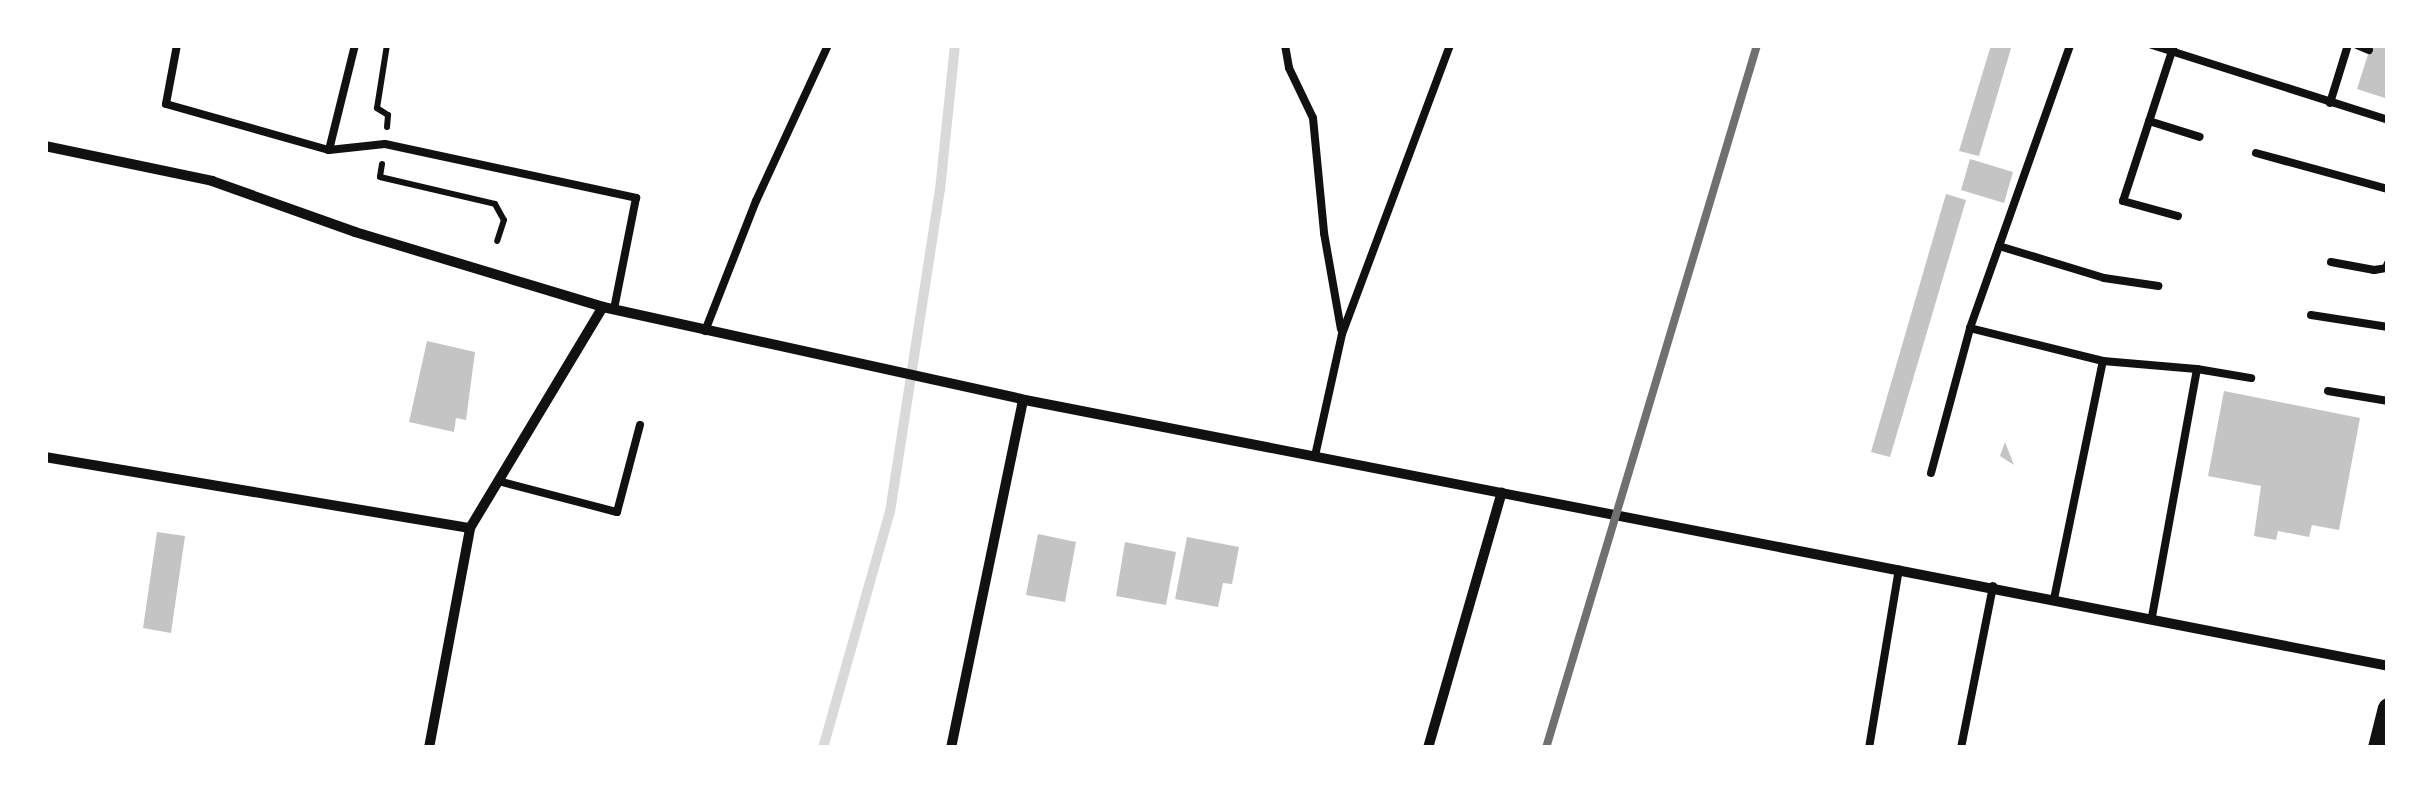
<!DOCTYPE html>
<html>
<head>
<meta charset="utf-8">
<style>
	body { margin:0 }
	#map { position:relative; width:2433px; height:793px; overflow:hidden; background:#fff; font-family:"Work Sans",sans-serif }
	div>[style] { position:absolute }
	.stream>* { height:10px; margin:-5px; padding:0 5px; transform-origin:5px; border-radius:5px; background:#d9d9d9 }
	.building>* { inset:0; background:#c4c4c4 }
	.path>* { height:6px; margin:-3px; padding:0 3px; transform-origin:3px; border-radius:3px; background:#111 }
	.service>* { height:8px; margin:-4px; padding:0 4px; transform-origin:4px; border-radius:4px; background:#111 }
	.minor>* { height:10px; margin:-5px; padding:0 5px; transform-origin:5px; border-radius:5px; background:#111 }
	.secondary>* { height:20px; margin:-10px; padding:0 10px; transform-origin:10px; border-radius:10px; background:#111 }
	.rail>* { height:8px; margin:-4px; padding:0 4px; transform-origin:4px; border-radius:4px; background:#707070 }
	span { translate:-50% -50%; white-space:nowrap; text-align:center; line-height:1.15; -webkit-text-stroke:8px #fff; paint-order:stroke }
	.frame { position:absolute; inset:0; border:48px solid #fff; pointer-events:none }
</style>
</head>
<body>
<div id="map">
	<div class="stream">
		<div style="left:823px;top:748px;width:245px;rotate:-74.2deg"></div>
		<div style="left:890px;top:512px;width:326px;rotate:-81.2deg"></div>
		<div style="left:940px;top:190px;width:146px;rotate:-84.1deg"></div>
	</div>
	<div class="building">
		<div style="clip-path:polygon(1991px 45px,2012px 45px,1979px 156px,1959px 151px)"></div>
		<div style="clip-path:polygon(2371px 45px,2388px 45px,2388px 99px,2357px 89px)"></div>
		<div style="clip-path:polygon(1970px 159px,2013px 172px,2004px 203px,1961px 190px)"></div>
		<div style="clip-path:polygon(1946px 194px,1966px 200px,1890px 457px,1871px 452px)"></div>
		<div style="clip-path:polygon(427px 341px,475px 352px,466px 420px,456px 418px,454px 432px,409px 422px)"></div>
		<div style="clip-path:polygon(2224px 391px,2360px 418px,2339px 530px,2312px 525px,2309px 537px,2278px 531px,2276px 540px,2254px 536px,2261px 486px,2208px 476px)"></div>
		<div style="clip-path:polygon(2005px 442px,2014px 465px,2000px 456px)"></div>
		<div style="clip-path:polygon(157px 532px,185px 536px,171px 633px,143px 628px)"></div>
		<div style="clip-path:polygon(1038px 534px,1076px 542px,1065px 602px,1026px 595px)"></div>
		<div style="clip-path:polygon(1187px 537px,1239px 547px,1232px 584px,1223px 583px,1218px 607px,1175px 599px)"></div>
		<div style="clip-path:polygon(1125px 542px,1176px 552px,1166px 605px,1116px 596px)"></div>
	</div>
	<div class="path">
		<div style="left:387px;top:127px;width:12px;rotate:-85deg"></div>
		<div style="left:388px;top:115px;width:13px;rotate:-148deg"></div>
		<div style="left:377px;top:108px;width:64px;rotate:-81deg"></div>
		<div style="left:382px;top:164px;width:13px;rotate:99deg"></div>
		<div style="left:380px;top:177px;width:118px;rotate:13.2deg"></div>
		<div style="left:495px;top:204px;width:18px;rotate:61deg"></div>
		<div style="left:504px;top:220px;width:22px;rotate:108deg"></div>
	</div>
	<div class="service">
		<div style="left:177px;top:45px;width:60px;rotate:100.6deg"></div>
		<div style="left:166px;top:104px;width:169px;rotate:15.8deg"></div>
		<div style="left:329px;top:150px;width:56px;rotate:-6.1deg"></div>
		<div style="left:385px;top:144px;width:257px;rotate:12.1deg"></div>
		<div style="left:636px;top:198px;width:113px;rotate:101.2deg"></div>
		<div style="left:1285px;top:45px;width:23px;rotate:80deg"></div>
		<div style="left:1289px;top:68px;width:55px;rotate:64.4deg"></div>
		<div style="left:1313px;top:118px;width:116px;rotate:84.5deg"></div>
		<div style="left:1324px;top:233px;width:97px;rotate:80deg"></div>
		<div style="left:2152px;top:45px;width:248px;rotate:17.6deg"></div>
		<div style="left:2174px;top:45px;width:164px;rotate:108.1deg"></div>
		<div style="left:2123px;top:201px;width:57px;rotate:15.3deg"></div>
		<div style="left:2357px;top:45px;width:13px;rotate:23deg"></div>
		<div style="left:2330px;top:103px;width:61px;rotate:-72.8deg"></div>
		<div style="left:2149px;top:121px;width:53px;rotate:17.4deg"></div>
		<div style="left:329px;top:150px;width:108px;rotate:-76.1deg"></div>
		<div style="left:2256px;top:153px;width:137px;rotate:15.3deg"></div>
		<div style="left:1999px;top:246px;width:110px;rotate:16.9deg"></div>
		<div style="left:2104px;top:278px;width:55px;rotate:8.4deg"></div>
		<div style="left:2331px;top:262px;width:44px;rotate:10.5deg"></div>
		<div style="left:2374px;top:270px;width:12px;rotate:-9deg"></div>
		<div style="left:2386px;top:268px;width:5px;rotate:-68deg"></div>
		<div style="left:2311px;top:315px;width:78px;rotate:8.9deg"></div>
		<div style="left:705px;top:331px;width:140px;rotate:-68.6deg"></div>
		<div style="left:756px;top:201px;width:172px;rotate:-65.2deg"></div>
		<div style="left:2103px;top:361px;width:94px;rotate:4.9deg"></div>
		<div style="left:2197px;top:369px;width:252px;rotate:100.3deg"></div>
		<div style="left:2197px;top:369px;width:55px;rotate:9.5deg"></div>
		<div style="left:2328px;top:391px;width:61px;rotate:9.5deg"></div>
		<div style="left:1315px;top:456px;width:125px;rotate:-77.5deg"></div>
		<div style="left:1342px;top:334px;width:309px;rotate:-69.5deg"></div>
		<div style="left:1931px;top:473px;width:150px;rotate:-74.9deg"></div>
		<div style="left:498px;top:481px;width:123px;rotate:14.6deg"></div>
		<div style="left:617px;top:512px;width:90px;rotate:-75.2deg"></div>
		<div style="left:2054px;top:599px;width:243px;rotate:-78.4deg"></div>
		<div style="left:2103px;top:361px;width:137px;rotate:-166.1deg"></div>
		<div style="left:1970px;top:328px;width:300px;rotate:-70.5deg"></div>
		<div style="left:1869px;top:748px;width:181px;rotate:-80.5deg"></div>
		<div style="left:1961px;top:748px;width:165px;rotate:-78.8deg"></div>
	</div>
	<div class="minor">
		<div style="left:45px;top:146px;width:171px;rotate:11.8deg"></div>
		<div style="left:212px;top:181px;width:152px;rotate:19.6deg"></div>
		<div style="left:355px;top:232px;width:259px;rotate:16.8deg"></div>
		<div style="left:45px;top:457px;width:431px;rotate:9.5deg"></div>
		<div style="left:470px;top:528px;width:258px;rotate:-59deg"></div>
		<div style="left:603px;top:307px;width:427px;rotate:12.4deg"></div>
		<div style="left:1020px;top:399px;width:1394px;rotate:11.04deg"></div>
		<div style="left:429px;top:748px;width:224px;rotate:-79.4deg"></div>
		<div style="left:951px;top:748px;width:355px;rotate:-78.3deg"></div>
		<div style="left:1428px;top:748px;width:266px;rotate:-73.9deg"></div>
	</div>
	<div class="secondary">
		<div style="left:2378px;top:748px;width:41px;rotate:-76deg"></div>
	</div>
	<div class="rail">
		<div style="left:1546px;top:748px;width:734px;rotate:-73.29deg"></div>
	</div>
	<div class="frame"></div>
</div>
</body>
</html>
